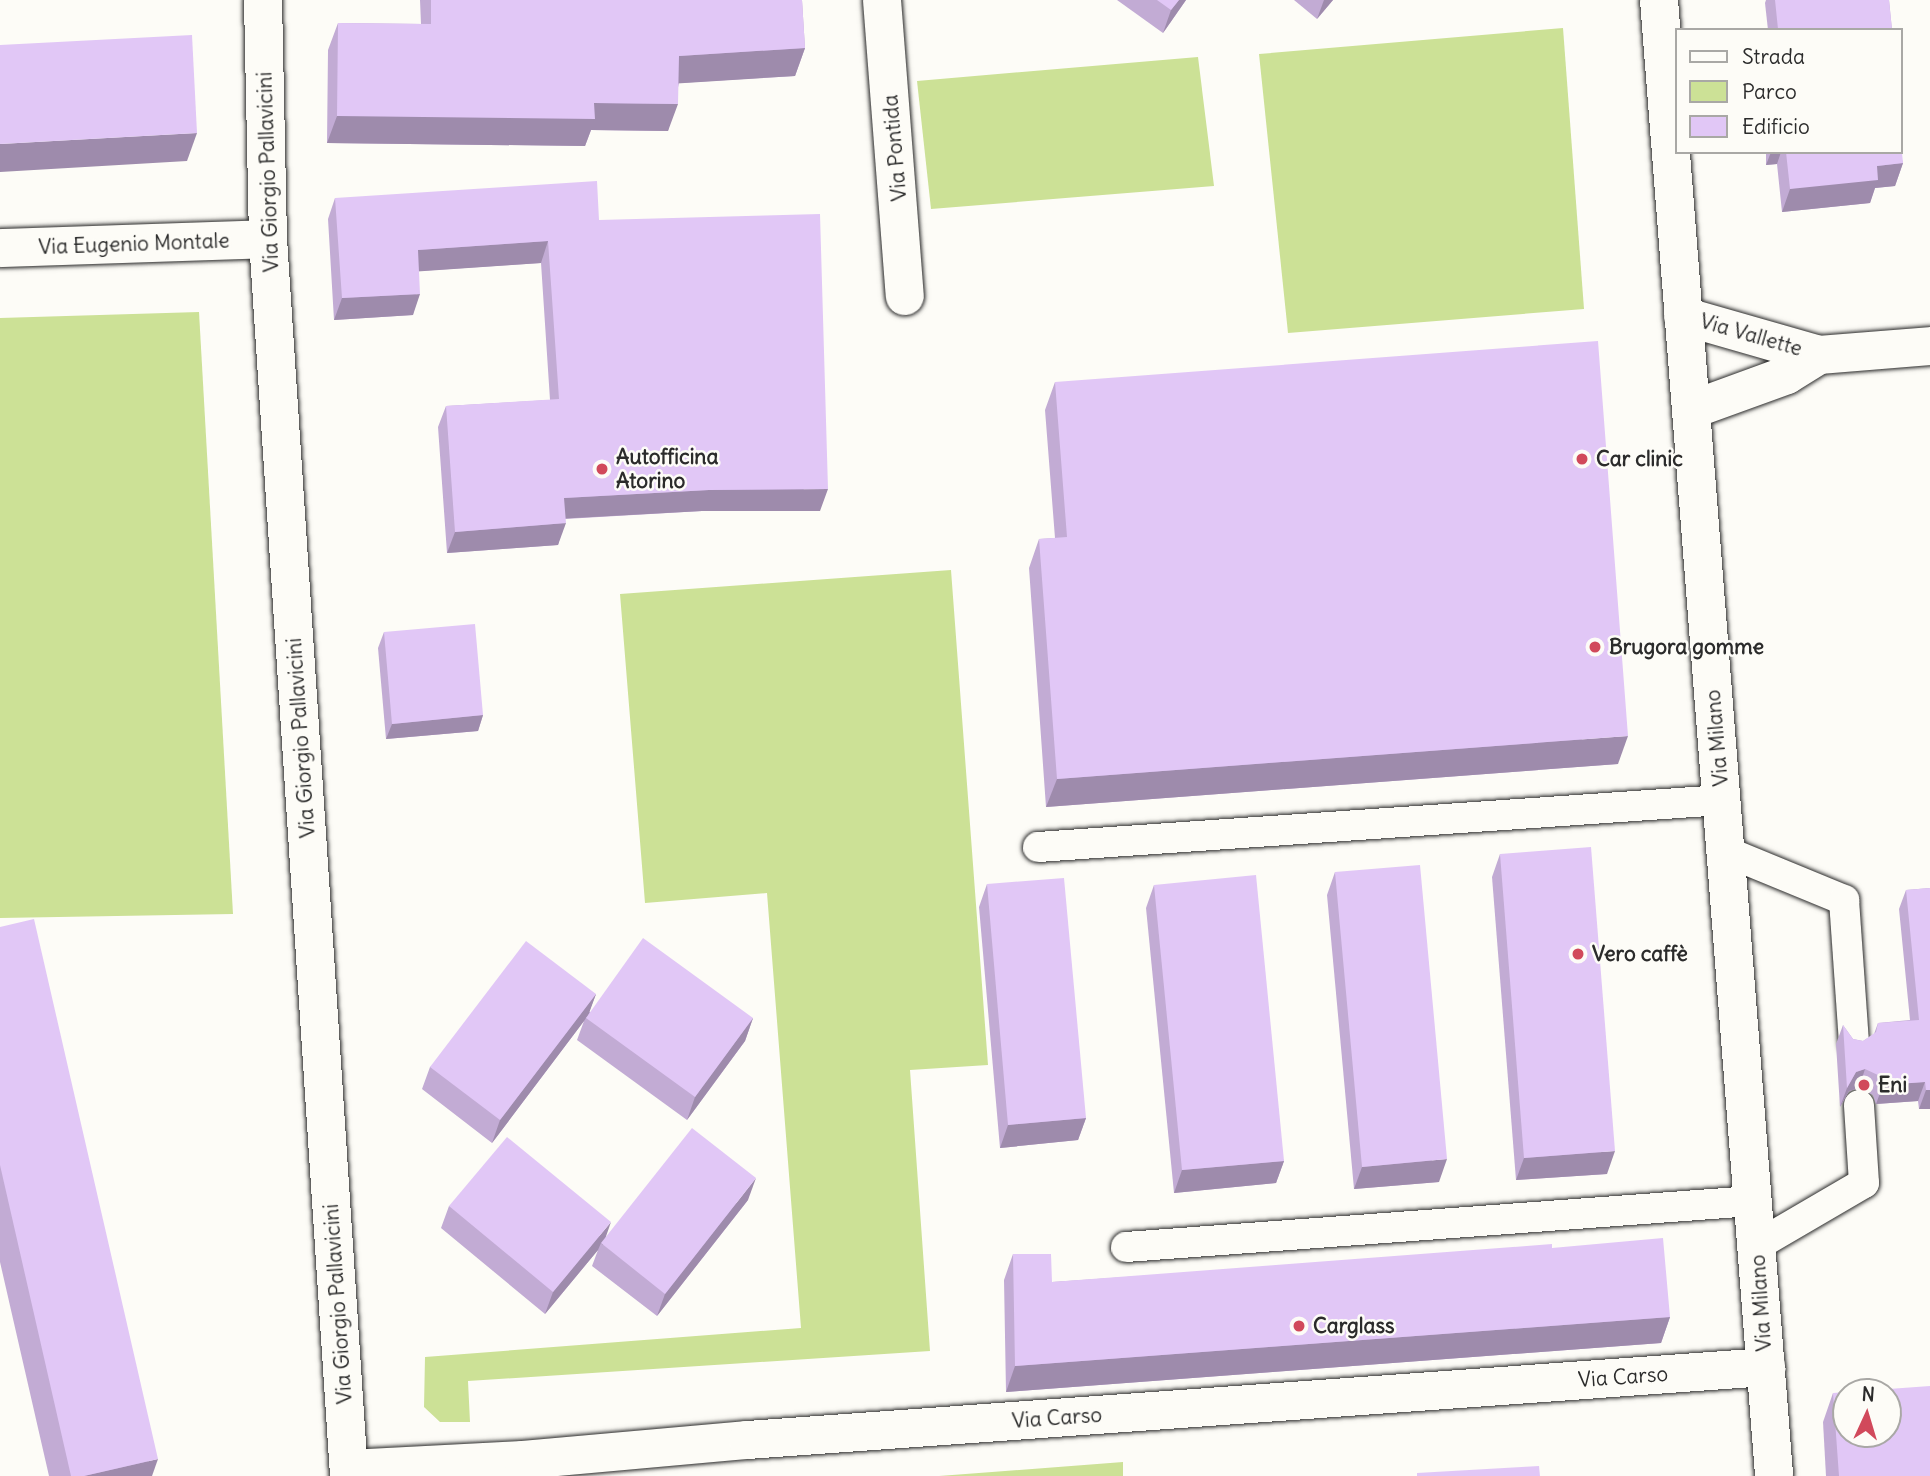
<!DOCTYPE html>
<html>
<head>
<meta charset="utf-8">
<style>
	body { margin:0 }
	#map { position:relative; width:1930px; height:1476px; overflow:hidden; background:#fdfcf7; font-family:Delius,sans-serif }
	div>[style] { position:absolute }
	.green>* { inset:0; background:#cce196 }
	.roads { filter:drop-shadow(0 0 2px #2b2b2b) drop-shadow(0 0 2px #2b2b2b) }
	.service>* { height:30px; margin:-15px; padding:0 15px; transform-origin:15px; border-radius:15px; background:#fdfcf7 }
	.minor>* { height:38px; margin:-19px; padding:0 19px; transform-origin:19px; border-radius:19px; background:#fdfcf7 }
	.secondary>* { height:38px; margin:-19px; padding:0 19px; transform-origin:19px; border-radius:19px; background:#fdfcf7 }
	.wall>* { inset:0; background:#c2abd4 }
	.shaded-wall>* { inset:0; background:#9e8bac }
	.building>* { inset:0; background:#e1c7f6 }
	.dots>* { width:19px; height:19px; translate:-50% -50%; box-sizing:border-box; border:4px solid #fdfcf7; border-radius:50% }
	span { translate:-50% -50%; white-space:nowrap; text-align:center; line-height:1.15; -webkit-text-stroke:5px #fdfcf7; paint-order:stroke }
	.street-label { font-size:21px; color:#2b2b2b }
	.poi-label { font-size:21px; color:#2b2b2b; font-weight:700 }
	.left { translate:0 -50%; text-align:left }
	.legend { position:absolute; left:1675px; top:28px; width:228px; height:126px; box-sizing:border-box; background:#fdfcf7; border:2px solid #a9a8a5; margin:0; padding:9px 12px; list-style:none; font-size:21px; color:#2b2b2b }
	.legend li { display:flex; align-items:center; gap:14px; height:35px }
	.legend b { width:35px; border:2px solid #a9a8a5 }
	.north { position:absolute; left:1832px; top:1378px; width:70px; height:70px; box-sizing:border-box; background:#fdfcf7; border:2px solid #a9a8a5; border-radius:50%; rotate:4deg; font-size:19px; font-weight:700; line-height:28px; text-align:center; color:#2b2b2b }
	.north::after { content:''; display:block; margin:auto; width:24px; height:32px; background:#d1495b; clip-path:polygon(50% 0,100% 100%,50% 72%,0 100%) }
</style>
</head>
<body>
<div id="map">
	<div class="green">
		<div style="clip-path:polygon(1563px 28px,1584px 309px,1288px 333px,1259px 54px)"></div>
		<div style="clip-path:polygon(1198px 57px,1214px 186px,931px 209px,917px 81px)"></div>
		<div style="clip-path:polygon(199px 312px,233px 914px,0 918px,0 318px)"></div>
		<div style="clip-path:polygon(951px 570px,988px 1065px,910px 1070px,930px 1351px,468px 1381px,470px 1422px,440px 1422px,424px 1407px,425px 1357px,801px 1328px,767px 893px,645px 903px,620px 594px)"></div>
		<div style="clip-path:polygon(1123px 1462px,1123px 1476px,939px 1476px,992px 1472px)"></div>
	</div>
	<div class="roads">
		<div class="service">
			<div style="left:1038px;top:847px;width:686px;rotate:-3.93deg"></div>
			<div style="left:1725px;top:851px;width:129px;rotate:22.4deg"></div>
			<div style="left:1844px;top:900px;width:143px;rotate:86deg"></div>
			<div style="left:1756px;top:1246px;width:125px;rotate:-30.3deg"></div>
			<div style="left:1864px;top:1183px;width:78px;rotate:-93.7deg"></div>
			<div style="left:1126px;top:1247px;width:629px;rotate:-4.2deg"></div>
		</div>
		<div class="minor">
			<div style="left:263px;top:0;width:239px;rotate:88.8deg"></div>
			<div style="left:268px;top:239px;width:1240px;rotate:86.25deg"></div>
			<div style="left:882px;top:0;width:297px;rotate:85.6deg"></div>
			<div style="left:0;top:248px;width:268px;rotate:-1.9deg"></div>
			<div style="left:1683px;top:316px;width:141px;rotate:16deg"></div>
			<div style="left:1819px;top:355px;width:111px;rotate:-4.6deg"></div>
			<div style="left:1691px;top:410px;width:102px;rotate:-20deg"></div>
			<div style="left:1787px;top:375px;width:38px;rotate:-32deg"></div>
			<div style="left:349px;top:1469px;width:174px;rotate:-3deg"></div>
			<div style="left:523px;top:1460px;width:226px;rotate:-5.1deg"></div>
			<div style="left:748px;top:1440px;width:1021px;rotate:-4.1deg"></div>
		</div>
		<div class="secondary">
			<div style="left:1659px;top:0;width:1480px;rotate:85.54deg"></div>
		</div>
	</div>
	<div class="wall">
		<div style="clip-path:polygon(420px 0,802px 0,805px 48px,795px 76px,679px 83px,668px 131px,591px 130px,585px 146px,327px 143px,328px 50px,338px 23px,421px 24px)"></div>
		<div style="clip-path:polygon(1117px 0,1186px 0,1163px 33px)"></div>
		<div style="clip-path:polygon(1294px 0,1333px 0,1317px 19px)"></div>
		<div style="clip-path:polygon(1766px 0,1889px 0,1892px 30px,1768px 30px,1765px 3px)"></div>
		<div style="clip-path:polygon(1766px 152px,1900px 152px,1903px 163px,1895px 186px,1875px 188px,1870px 203px,1782px 212px,1777px 164px,1766px 165px)"></div>
		<div style="clip-path:polygon(335px 198px,599px 220px,820px 511px,702px 511px,565px 519px,558px 545px,447px 553px,438px 427px,446px 406px,550px 400px,541px 263px,419px 271px,413px 315px,334px 320px,328px 219px)"></div>
		<div style="clip-path:polygon(1055px 382px,1618px 764px,1046px 807px,1029px 568px,1039px 539px,1055px 538px,1045px 410px)"></div>
		<div style="clip-path:polygon(384px 632px,483px 715px,478px 731px,386px 739px,378px 648px)"></div>
		<div style="clip-path:polygon(1500px 854px,1607px 1174px,1516px 1180px,1492px 877px)"></div>
		<div style="clip-path:polygon(1335px 872px,1439px 1182px,1354px 1189px,1327px 895px)"></div>
		<div style="clip-path:polygon(987px 884px,1086px 1118px,1078px 1140px,1000px 1148px,979px 907px)"></div>
		<div style="clip-path:polygon(1154px 885px,1284px 1161px,1276px 1183px,1174px 1193px,1146px 908px)"></div>
		<div style="clip-path:polygon(1930px 888px,1930px 1109px,1919px 1109px,1918px 1101px,1876px 1104px,1873px 1095px,1859px 1088px,1849px 1091px,1840px 1107px,1836px 1044px,1843px 1025px,1853px 1039px,1863px 1041px,1874px 1034px,1878px 1023px,1910px 1020px,1899px 909px,1906px 890px)"></div>
		<div style="clip-path:polygon(0 927px,152px 1476px,49px 1476px,0 1262px)"></div>
		<div style="clip-path:polygon(596px 994px,589px 1012px,753px 1018px,745px 1041px,687px 1120px,577px 1040px,584px 1021px,492px 1143px,422px 1089px,430px 1067px)"></div>
		<div style="clip-path:polygon(748px 1200px,657px 1316px,592px 1266px,598px 1250px,545px 1314px,441px 1228px,449px 1206px,606px 1237px)"></div>
		<div style="clip-path:polygon(1552px 1248px,1670px 1317px,1661px 1343px,1006px 1392px,1004px 1280px,1013px 1254px,1052px 1282px)"></div>
		<div style="clip-path:polygon(1833px 1393px,1930px 1476px,1826px 1476px,1823px 1422px)"></div>
	</div>
	<div class="shaded-wall">
		<div style="clip-path:polygon(1179px 0,1186px 0,1163px 33px,1171px 10px)"></div>
		<div style="clip-path:polygon(1324px 0,1333px 0,1317px 19px)"></div>
		<div style="clip-path:polygon(805px 48px,795px 76px,669px 84px,679px 56px)"></div>
		<div style="clip-path:polygon(594px 103px,678px 104px,668px 131px,591px 130px,585px 146px,327px 143px,337px 116px)"></div>
		<div style="clip-path:polygon(197px 133px,187px 161px,0 172px,0 144px)"></div>
		<div style="clip-path:polygon(1771px 152px,1781px 152px,1777px 164px,1766px 165px)"></div>
		<div style="clip-path:polygon(1903px 163px,1895px 186px,1875px 188px,1870px 203px,1782px 212px,1790px 189px,1877px 166px)"></div>
		<div style="clip-path:polygon(548px 241px,541px 263px,410px 272px,418px 250px)"></div>
		<div style="clip-path:polygon(420px 294px,413px 315px,334px 320px,342px 298px)"></div>
		<div style="clip-path:polygon(828px 489px,820px 511px,702px 511px,556px 519px,564px 498px,709px 490px)"></div>
		<div style="clip-path:polygon(566px 523px,558px 545px,447px 553px,455px 532px)"></div>
		<div style="clip-path:polygon(483px 715px,478px 731px,386px 739px,392px 724px)"></div>
		<div style="clip-path:polygon(1628px 736px,1618px 764px,1046px 807px,1057px 779px)"></div>
		<div style="clip-path:polygon(596px 994px,588px 1016px,586px 1018px,584px 1021px,492px 1143px,500px 1120px)"></div>
		<div style="clip-path:polygon(753px 1018px,745px 1041px,687px 1120px,695px 1097px)"></div>
		<div style="clip-path:polygon(1865px 1069px,1859px 1088px,1849px 1091px,1840px 1107px,1847px 1088px,1856px 1072px)"></div>
		<div style="clip-path:polygon(1925px 1082px,1918px 1101px,1876px 1104px,1883px 1085px)"></div>
		<div style="clip-path:polygon(1926px 1090px,1930px 1090px,1930px 1109px,1919px 1109px)"></div>
		<div style="clip-path:polygon(1086px 1118px,1078px 1140px,1000px 1148px,1008px 1125px)"></div>
		<div style="clip-path:polygon(1615px 1151px,1607px 1174px,1516px 1180px,1524px 1158px)"></div>
		<div style="clip-path:polygon(1447px 1159px,1439px 1182px,1354px 1189px,1362px 1167px)"></div>
		<div style="clip-path:polygon(1284px 1161px,1276px 1183px,1174px 1193px,1182px 1170px)"></div>
		<div style="clip-path:polygon(756px 1178px,748px 1200px,657px 1316px,665px 1294px)"></div>
		<div style="clip-path:polygon(611px 1222px,603px 1245px,601px 1243px,598px 1250px,545px 1314px,553px 1292px)"></div>
		<div style="clip-path:polygon(1670px 1317px,1661px 1343px,1006px 1392px,1015px 1366px)"></div>
		<div style="clip-path:polygon(158px 1459px,152px 1476px,84px 1476px)"></div>
	</div>
	<div class="building">
		<div style="clip-path:polygon(431px 0,802px 0,805px 48px,679px 56px,678px 104px,594px 103px,595px 119px,337px 116px,338px 23px,431px 24px)"></div>
		<div style="clip-path:polygon(1157px 0,1179px 0,1171px 10px)"></div>
		<div style="clip-path:polygon(1775px 0,1889px 0,1892px 30px,1773px 30px,1778px 29px)"></div>
		<div style="clip-path:polygon(192px 35px,197px 133px,0 144px,0 45px)"></div>
		<div style="clip-path:polygon(1900px 132px,1903px 163px,1877px 166px,1878px 180px,1790px 189px,1786px 152px,1900px 152px)"></div>
		<div style="clip-path:polygon(597px 181px,599px 220px,820px 214px,828px 489px,709px 490px,564px 498px,566px 523px,455px 532px,446px 406px,559px 399px,548px 241px,418px 250px,420px 294px,342px 298px,335px 198px)"></div>
		<div style="clip-path:polygon(1598px 341px,1628px 736px,1057px 779px,1039px 539px,1067px 537px,1055px 382px)"></div>
		<div style="clip-path:polygon(475px 624px,483px 715px,392px 724px,384px 632px)"></div>
		<div style="clip-path:polygon(1591px 847px,1615px 1151px,1524px 1158px,1500px 854px)"></div>
		<div style="clip-path:polygon(1420px 865px,1447px 1159px,1362px 1167px,1335px 872px)"></div>
		<div style="clip-path:polygon(1256px 875px,1284px 1161px,1182px 1170px,1154px 885px)"></div>
		<div style="clip-path:polygon(1064px 878px,1086px 1118px,1008px 1125px,987px 884px)"></div>
		<div style="clip-path:polygon(1930px 888px,1930px 1090px,1926px 1090px,1925px 1082px,1883px 1085px,1880px 1076px,1865px 1069px,1856px 1072px,1847px 1088px,1843px 1025px,1853px 1039px,1863px 1041px,1876px 1032px,1878px 1023px,1919px 1020px,1906px 890px)"></div>
		<div style="clip-path:polygon(34px 919px,158px 1459px,84px 1476px,71px 1476px,0 1165px,0 927px)"></div>
		<div style="clip-path:polygon(643px 938px,753px 1018px,695px 1097px,586px 1018px)"></div>
		<div style="clip-path:polygon(526px 941px,596px 994px,500px 1120px,430px 1067px)"></div>
		<div style="clip-path:polygon(692px 1128px,756px 1178px,665px 1294px,601px 1243px)"></div>
		<div style="clip-path:polygon(507px 1137px,611px 1222px,553px 1292px,449px 1206px)"></div>
		<div style="clip-path:polygon(1663px 1238px,1670px 1317px,1015px 1366px,1013px 1254px,1051px 1254px,1052px 1282px,1552px 1244px,1552px 1248px)"></div>
		<div style="clip-path:polygon(1930px 1386px,1930px 1476px,1839px 1476px,1833px 1393px,1846px 1392px,1846px 1434px,1888px 1434px,1888px 1392px,1847px 1392px)"></div>
		<div style="clip-path:polygon(1539px 1466px,1540px 1476px,1417px 1476px,1417px 1473px)"></div>
	</div>
	<div class="dots">
		<div style="left:1582px;top:459px;background:#d1495b"></div>
		<div style="left:602px;top:469px;background:#d1495b"></div>
		<div style="left:1595px;top:647px;background:#d1495b"></div>
		<div style="left:1578px;top:954px;background:#d1495b"></div>
		<div style="left:1864px;top:1085px;background:#d1495b"></div>
		<div style="left:1299px;top:1326px;background:#d1495b"></div>
	</div>
	<div class="street-label">
		<span style="left:895px;top:148px;rotate:-95deg">Via Pontida</span>
		<span style="left:268px;top:172px;rotate:-92deg">Via Giorgio Pallavicini</span>
		<span style="left:134px;top:244px;rotate:-2deg">Via Eugenio Montale</span>
		<span style="left:1751px;top:335px;rotate:16deg">Via Vallette</span>
		<span style="left:301px;top:738px;rotate:-94deg">Via Giorgio Pallavicini</span>
		<span style="left:1717px;top:738px;rotate:-95deg">Via Milano</span>
		<span style="left:1761px;top:1303px;rotate:-94deg">Via Milano</span>
		<span style="left:338px;top:1304px;rotate:-94deg">Via Giorgio Pallavicini</span>
		<span style="left:1623px;top:1377px;rotate:-4deg">Via Carso</span>
		<span style="left:1057px;top:1418px;rotate:-4deg">Via Carso</span>
	</div>
	<div class="poi-label">
		<span class="left" style="left:616px;top:469px">Autofficina<br>Atorino</span>
		<span class="left" style="left:1596px;top:459px">Car clinic</span>
		<span class="left" style="left:1609px;top:647px">Brugora gomme</span>
		<span class="left" style="left:1592px;top:954px">Vero caffè</span>
		<span class="left" style="left:1878px;top:1085px">Eni</span>
		<span class="left" style="left:1313px;top:1326px">Carglass</span>
	</div>
	<ul class="legend">
	<li><b style="height:9px;background:#fdfcf7"></b>Strada</li>
	<li><b style="height:19px;background:#cce196"></b>Parco</li>
	<li><b style="height:19px;background:#e1c7f6"></b>Edificio</li>
	</ul>
	<div class="north">N</div>
</div>
</body>
</html>
